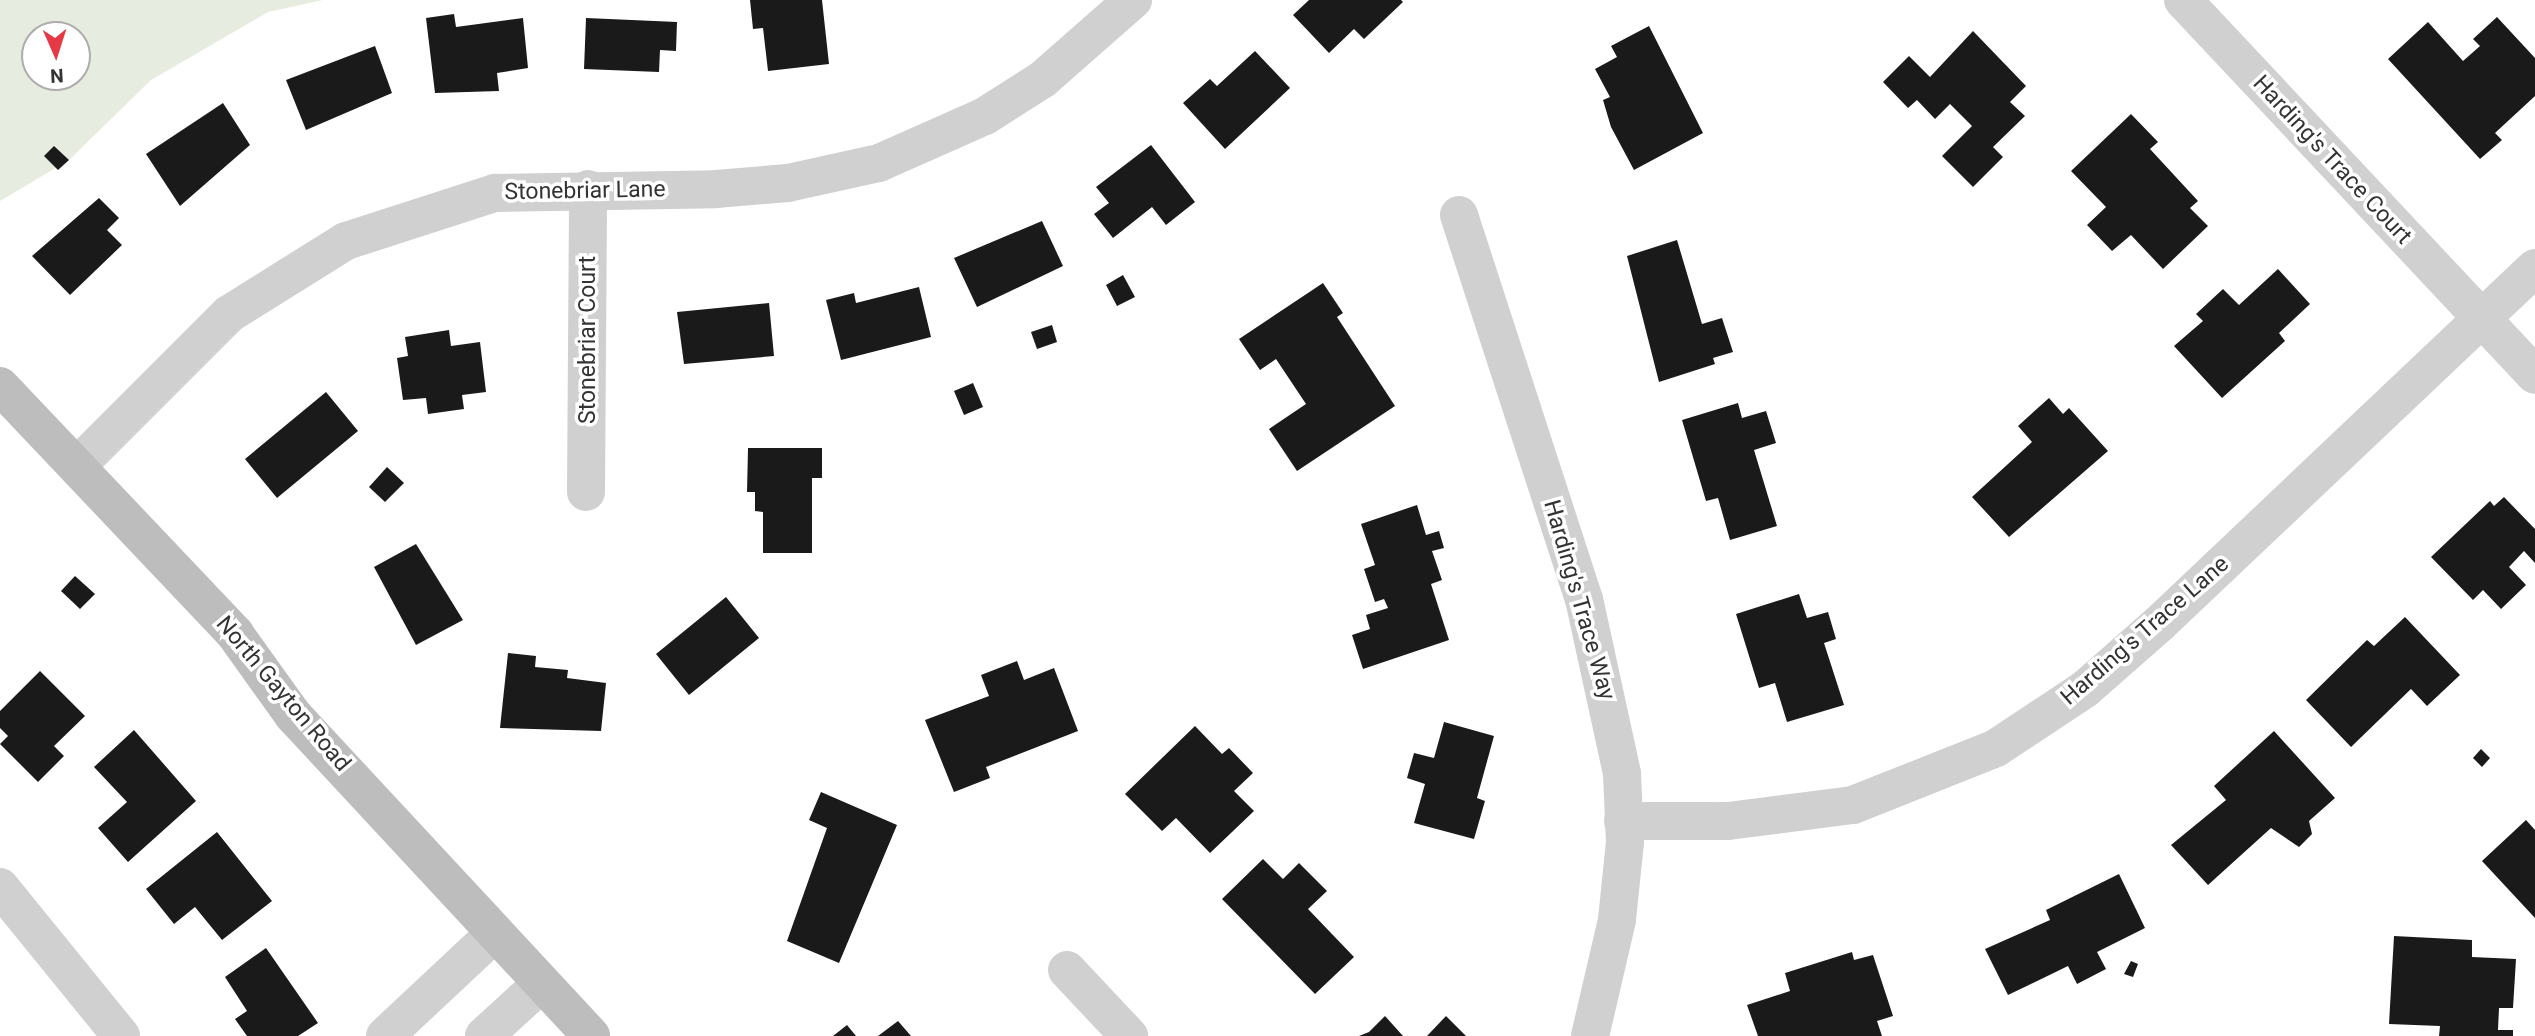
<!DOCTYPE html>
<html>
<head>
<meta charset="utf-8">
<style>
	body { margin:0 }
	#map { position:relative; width:2535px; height:1036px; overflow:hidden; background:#fff; font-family:Roboto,sans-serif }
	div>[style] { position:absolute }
	.green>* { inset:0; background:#e6ecdf }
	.building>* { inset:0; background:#1a1a1a }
	.street>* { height:38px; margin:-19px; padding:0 19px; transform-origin:19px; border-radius:19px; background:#d0d0d0 }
	.secondary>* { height:38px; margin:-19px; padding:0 19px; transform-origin:19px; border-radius:19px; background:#bdbdbd }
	span { translate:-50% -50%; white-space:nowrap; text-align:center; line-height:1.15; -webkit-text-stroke:7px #fff; paint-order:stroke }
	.street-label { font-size:23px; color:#333 }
	.north { position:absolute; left:21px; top:21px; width:70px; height:70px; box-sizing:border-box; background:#fff; border:2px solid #adadad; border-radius:50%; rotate:177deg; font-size:19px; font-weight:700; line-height:28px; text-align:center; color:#333 }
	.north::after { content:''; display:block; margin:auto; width:24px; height:32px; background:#e63946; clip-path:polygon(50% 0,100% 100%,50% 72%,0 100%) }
</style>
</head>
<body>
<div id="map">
	<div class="green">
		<div style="clip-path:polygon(evenodd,0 0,323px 0,268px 12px,151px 80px,69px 160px,0 201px,0 0,35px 35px,77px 35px,77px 77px,35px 77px,35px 35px)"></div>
	</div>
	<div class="building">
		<div style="clip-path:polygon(750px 0,822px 0,829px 64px,768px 71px,763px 28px,753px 29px)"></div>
		<div style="clip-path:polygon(1309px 0,1401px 0,1403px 2px,1364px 39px,1354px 29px,1329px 53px,1293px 15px)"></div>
		<div style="clip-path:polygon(454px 14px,456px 27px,523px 18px,528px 68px,497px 73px,499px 91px,435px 93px,426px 18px)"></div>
		<div style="clip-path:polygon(2497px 17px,2535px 58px,2535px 96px,2495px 133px,2502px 140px,2480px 159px,2388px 59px,2428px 22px,2463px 61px,2480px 46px,2473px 39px)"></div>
		<div style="clip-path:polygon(586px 18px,677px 22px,676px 51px,660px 50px,659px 72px,584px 69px)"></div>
		<div style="clip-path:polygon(1649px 26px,1703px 133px,1634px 170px,1611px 127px,1603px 100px,1610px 97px,1595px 69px,1617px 57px,1611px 46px)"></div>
		<div style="clip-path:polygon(1973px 31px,2026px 86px,2010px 102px,2025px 116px,1993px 147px,2003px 157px,1973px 187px,1942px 156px,1972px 126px,1950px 104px,1935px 119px,1917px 100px,1908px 108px,1883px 82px,1909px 56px,1930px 77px)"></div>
		<div style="clip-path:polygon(375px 46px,392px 93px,306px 130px,286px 80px)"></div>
		<div style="clip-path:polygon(1255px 51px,1290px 88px,1225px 149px,1183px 103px,1210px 79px,1217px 86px)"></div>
		<div style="clip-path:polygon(223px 103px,250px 145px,180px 206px,146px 154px)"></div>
		<div style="clip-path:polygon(2131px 114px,2158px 142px,2150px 149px,2198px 201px,2190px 208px,2208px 226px,2163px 269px,2131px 235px,2112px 251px,2087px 225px,2106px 207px,2071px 171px)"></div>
		<div style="clip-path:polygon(1151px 145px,1195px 202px,1166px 225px,1152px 207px,1113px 238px,1094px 214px,1109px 203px,1096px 187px)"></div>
		<div style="clip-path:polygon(54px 146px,69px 160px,58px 170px,44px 156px)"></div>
		<div style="clip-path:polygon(99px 198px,119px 218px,107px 230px,122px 245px,70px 295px,32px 256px)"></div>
		<div style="clip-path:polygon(1042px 221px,1063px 266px,977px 307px,954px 258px)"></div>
		<div style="clip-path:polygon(1677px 240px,1702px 324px,1722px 318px,1733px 352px,1713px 358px,1715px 364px,1659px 382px,1627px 256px)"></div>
		<div style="clip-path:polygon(2278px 269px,2310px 304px,2279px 333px,2285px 341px,2222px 398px,2174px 346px,2203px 321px,2196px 314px,2223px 289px,2239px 305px)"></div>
		<div style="clip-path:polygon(1123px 275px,1135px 297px,1117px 306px,1106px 285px)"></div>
		<div style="clip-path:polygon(1323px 283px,1343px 313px,1337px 317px,1395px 406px,1297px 471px,1269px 429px,1306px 404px,1276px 359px,1260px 370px,1239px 339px)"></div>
		<div style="clip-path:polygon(919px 287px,931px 337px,841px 360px,826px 300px,854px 293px,856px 303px)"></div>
		<div style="clip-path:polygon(769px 303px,774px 356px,684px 364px,677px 312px)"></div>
		<div style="clip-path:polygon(1052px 325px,1057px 342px,1037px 349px,1031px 332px)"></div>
		<div style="clip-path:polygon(449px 330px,451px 346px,480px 342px,486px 392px,462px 395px,464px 409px,428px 414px,426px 398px,403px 400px,397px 358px,408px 356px,405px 337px)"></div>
		<div style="clip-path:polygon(973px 383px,983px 407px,964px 415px,954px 391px)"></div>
		<div style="clip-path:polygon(326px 392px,358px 431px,277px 498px,245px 459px)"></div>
		<div style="clip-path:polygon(2049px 398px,2063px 414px,2069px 408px,2108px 451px,2009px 537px,1972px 497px,2032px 442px,2018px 426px)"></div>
		<div style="clip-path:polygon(1738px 403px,1742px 418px,1766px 411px,1776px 443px,1754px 450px,1777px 526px,1730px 540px,1718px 498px,1706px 501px,1682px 420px)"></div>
		<div style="clip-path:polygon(748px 448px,822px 448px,822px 478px,812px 478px,812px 553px,763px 553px,763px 512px,755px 511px,755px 492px,747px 492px)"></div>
		<div style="clip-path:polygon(387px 467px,404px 483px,385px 502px,369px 487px)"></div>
		<div style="clip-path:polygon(2504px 497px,2535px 529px,2535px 563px,2524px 551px,2509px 567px,2526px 585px,2501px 609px,2483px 590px,2473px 600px,2431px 557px,2490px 501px,2494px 506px)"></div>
		<div style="clip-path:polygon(1417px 505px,1426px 535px,1439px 531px,1444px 548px,1432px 551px,1442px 580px,1431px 584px,1449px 640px,1363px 669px,1352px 635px,1370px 629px,1366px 615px,1388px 608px,1384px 599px,1375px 602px,1364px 569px,1375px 565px,1361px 524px)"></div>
		<div style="clip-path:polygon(416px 544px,463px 620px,416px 645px,374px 567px)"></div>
		<div style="clip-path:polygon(75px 576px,95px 594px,80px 609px,61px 591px)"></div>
		<div style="clip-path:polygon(1799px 594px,1807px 618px,1828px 612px,1836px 639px,1824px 643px,1844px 705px,1787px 722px,1775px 683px,1759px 688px,1736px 614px)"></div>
		<div style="clip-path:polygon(726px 597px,759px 638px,689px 695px,656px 654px)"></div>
		<div style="clip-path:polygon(2405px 617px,2460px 675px,2427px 706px,2411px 689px,2351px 747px,2306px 700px,2367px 640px,2374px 646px)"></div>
		<div style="clip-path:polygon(508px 653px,536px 656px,535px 667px,568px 670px,567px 678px,606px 683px,601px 731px,500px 728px)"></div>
		<div style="clip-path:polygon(1017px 661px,1024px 680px,1054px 668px,1078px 731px,986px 767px,990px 778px,954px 792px,925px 720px,989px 696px,981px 675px)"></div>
		<div style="clip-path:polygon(40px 671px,85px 716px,54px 746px,64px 756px,38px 782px,0 744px,8px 736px,0 728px,0 711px)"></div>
		<div style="clip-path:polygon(1444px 722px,1494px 736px,1477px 798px,1485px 801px,1474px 839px,1414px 823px,1425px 784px,1407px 778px,1414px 753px,1434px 758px)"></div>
		<div style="clip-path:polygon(1195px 726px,1222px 754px,1229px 748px,1253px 773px,1234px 791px,1254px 811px,1210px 853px,1176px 818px,1162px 831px,1125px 794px)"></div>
		<div style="clip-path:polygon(134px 730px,196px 801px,128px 862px,98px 828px,127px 802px,94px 767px)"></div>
		<div style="clip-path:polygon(2274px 731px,2335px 798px,2309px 821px,2312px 834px,2299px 847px,2271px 828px,2208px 885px,2171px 845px,2226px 800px,2214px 786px)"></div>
		<div style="clip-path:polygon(2481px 749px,2490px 758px,2482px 767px,2473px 758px)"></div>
		<div style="clip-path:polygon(821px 792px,897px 825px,839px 963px,787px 941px,827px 828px,809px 820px)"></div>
		<div style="clip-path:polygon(2526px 820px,2535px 830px,2535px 918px,2482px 861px)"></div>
		<div style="clip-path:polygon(217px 832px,272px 901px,222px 940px,195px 907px,174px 924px,146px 889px)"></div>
		<div style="clip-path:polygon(1263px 859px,1283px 879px,1299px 863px,1327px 891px,1308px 909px,1354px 957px,1315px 994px,1222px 899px)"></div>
		<div style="clip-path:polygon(2119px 874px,2145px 928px,2097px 952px,2106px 969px,2077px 984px,2068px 966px,2008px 995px,1985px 949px,2050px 920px,2046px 910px)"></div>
		<div style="clip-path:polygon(2394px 936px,2472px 940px,2472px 957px,2516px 959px,2513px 1008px,2499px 1008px,2498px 1030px,2513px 1030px,2513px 1036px,2439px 1036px,2440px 1026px,2389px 1024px)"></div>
		<div style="clip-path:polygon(266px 948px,318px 1023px,298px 1036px,247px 1036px,235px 1019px,247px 1011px,225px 977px)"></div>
		<div style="clip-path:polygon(1852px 952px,1854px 960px,1873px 955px,1893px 1016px,1877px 1021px,1882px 1036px,1758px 1036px,1747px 1005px,1790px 991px,1785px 973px)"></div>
		<div style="clip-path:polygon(2131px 961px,2138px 964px,2133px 977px,2124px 974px)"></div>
		<div style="clip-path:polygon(1385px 1016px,1403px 1036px,1359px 1036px,1369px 1032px)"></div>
		<div style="clip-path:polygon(1446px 1016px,1466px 1036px,1427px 1036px)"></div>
		<div style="clip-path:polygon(898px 1021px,911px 1036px,878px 1036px)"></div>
		<div style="clip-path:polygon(847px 1025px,856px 1036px,833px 1036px)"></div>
	</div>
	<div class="street">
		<div style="left:2183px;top:0;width:514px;rotate:46.81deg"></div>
		<div style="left:1459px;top:215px;width:404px;rotate:72deg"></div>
		<div style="left:1584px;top:599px;width:179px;rotate:77.7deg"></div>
		<div style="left:1622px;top:774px;width:68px;rotate:87.5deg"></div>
		<div style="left:1625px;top:842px;width:78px;rotate:95.9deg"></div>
		<div style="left:1617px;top:920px;width:119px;rotate:103.1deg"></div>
		<div style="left:77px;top:466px;width:215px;rotate:-45deg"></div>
		<div style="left:229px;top:314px;width:138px;rotate:-32deg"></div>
		<div style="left:346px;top:241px;width:157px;rotate:-17.9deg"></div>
		<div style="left:495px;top:193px;width:221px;rotate:-1deg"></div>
		<div style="left:716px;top:189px;width:72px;rotate:-4.8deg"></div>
		<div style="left:788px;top:183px;width:93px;rotate:-12.4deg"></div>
		<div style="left:879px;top:163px;width:116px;rotate:-23.9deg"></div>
		<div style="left:985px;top:116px;width:69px;rotate:-32.5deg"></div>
		<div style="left:1043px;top:79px;width:120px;rotate:-41.3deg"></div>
		<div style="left:586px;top:492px;width:303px;rotate:-89.6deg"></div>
		<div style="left:1623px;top:821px;width:105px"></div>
		<div style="left:1728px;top:821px;width:126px;rotate:-7.3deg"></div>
		<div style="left:1853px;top:805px;width:154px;rotate:-21.7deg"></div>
		<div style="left:1996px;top:748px;width:107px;rotate:-33.5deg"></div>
		<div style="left:2085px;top:689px;width:98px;rotate:-41.3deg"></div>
		<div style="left:2159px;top:624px;width:518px;rotate:-43.43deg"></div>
		<div style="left:0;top:887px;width:192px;rotate:50.9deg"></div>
		<div style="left:1067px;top:970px;width:91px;rotate:46.8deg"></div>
		<div style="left:385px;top:1036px;width:149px;rotate:-43.1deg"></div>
		<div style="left:484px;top:1036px;width:77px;rotate:-42.4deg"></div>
	</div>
	<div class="secondary">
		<div style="left:0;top:386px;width:342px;rotate:46.5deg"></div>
		<div style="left:235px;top:634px;width:100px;rotate:54.4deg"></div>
		<div style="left:293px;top:715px;width:438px;rotate:47.1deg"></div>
	</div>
	<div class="street-label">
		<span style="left:2332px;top:160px;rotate:47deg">Harding's Trace Court</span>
		<span style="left:585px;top:191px;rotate:-1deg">Stonebriar Lane</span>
		<span style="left:588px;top:340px;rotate:-90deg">Stonebriar Court</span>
		<span style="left:1579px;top:600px;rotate:74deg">Harding's Trace Way</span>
		<span style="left:2145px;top:631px;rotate:-41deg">Harding's Trace Lane</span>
		<span style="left:283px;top:694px;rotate:50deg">North Gayton Road</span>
	</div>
	<div class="north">N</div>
</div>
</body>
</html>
